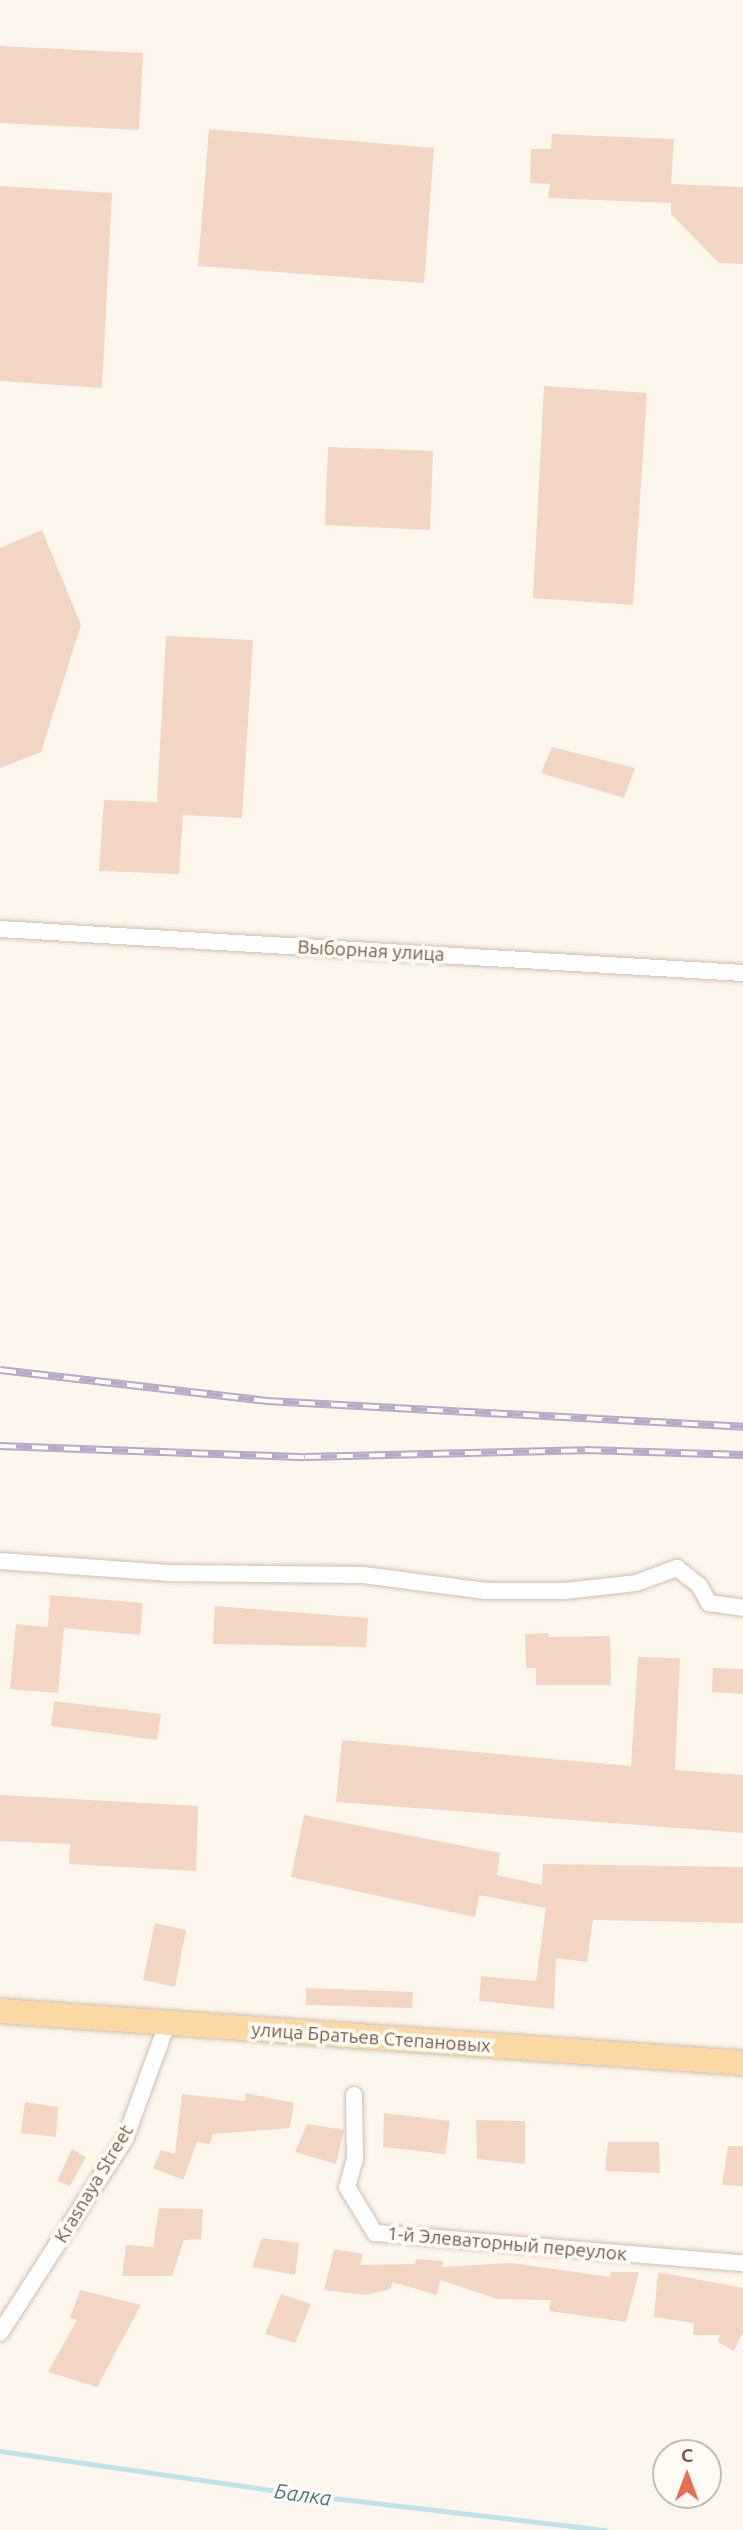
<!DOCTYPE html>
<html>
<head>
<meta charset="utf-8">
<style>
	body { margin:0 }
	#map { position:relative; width:743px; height:2530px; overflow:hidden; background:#fdf6ec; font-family:Ubuntu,sans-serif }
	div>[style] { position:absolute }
	.stream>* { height:5px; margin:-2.5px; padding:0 2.5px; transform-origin:2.5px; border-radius:2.5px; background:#bfe3e8 }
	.building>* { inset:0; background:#f3d5c3 }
	.roads { filter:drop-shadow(0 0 2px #d1beb0) drop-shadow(0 0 2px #d1beb0) }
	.minor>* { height:16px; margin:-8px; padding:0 8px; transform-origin:8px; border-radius:8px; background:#fff }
	.primary>* { height:24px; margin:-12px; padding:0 12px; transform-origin:12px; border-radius:12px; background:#fbd9a5 }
	.rail>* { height:8px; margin-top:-4px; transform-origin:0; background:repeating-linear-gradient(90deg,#fffaf3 0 16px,#b9a8c9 0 32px); box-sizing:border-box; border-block:2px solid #b9a8c9 }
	span { translate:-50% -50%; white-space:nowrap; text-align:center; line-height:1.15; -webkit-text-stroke:7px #fffaf3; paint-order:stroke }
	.street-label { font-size:19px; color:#7a5c4d }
	.water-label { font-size:21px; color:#437c86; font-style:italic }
	.north { position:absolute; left:652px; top:2439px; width:70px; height:70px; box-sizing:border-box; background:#fffaf3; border:2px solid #cabbb1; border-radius:50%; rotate:0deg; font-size:19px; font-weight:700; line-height:28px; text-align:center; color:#7a5c4d }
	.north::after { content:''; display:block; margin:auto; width:24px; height:32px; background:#e76f51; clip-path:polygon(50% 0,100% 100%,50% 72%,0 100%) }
</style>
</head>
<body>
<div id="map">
	<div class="stream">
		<div style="left:0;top:2451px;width:310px;rotate:8.2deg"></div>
		<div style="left:307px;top:2495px;width:301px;rotate:6.7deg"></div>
	</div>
	<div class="building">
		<div style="clip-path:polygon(0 46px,143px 53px,139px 130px,0 123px)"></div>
		<div style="clip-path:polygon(209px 129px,434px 148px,424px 283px,198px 266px)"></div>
		<div style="clip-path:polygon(552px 134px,674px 139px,671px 184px,743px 187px,743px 264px,719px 263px,671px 214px,671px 203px,548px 198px,550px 184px,530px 183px,531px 149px,551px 149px)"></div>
		<div style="clip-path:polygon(0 186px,112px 193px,102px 388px,0 381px)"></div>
		<div style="clip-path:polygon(544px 386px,647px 393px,633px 605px,533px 598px)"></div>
		<div style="clip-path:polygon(328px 447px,433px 451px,430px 530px,325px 525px)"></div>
		<div style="clip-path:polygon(42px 530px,81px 625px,41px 752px,0 768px,0 548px)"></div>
		<div style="clip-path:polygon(166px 636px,253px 640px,242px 818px,183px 815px,179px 874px,99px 871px,104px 800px,157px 802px)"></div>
		<div style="clip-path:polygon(552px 747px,635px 768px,624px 798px,541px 773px)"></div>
		<div style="clip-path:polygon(50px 1595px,143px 1603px,140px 1635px,64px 1628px,58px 1693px,10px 1689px,16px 1624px,48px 1627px)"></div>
		<div style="clip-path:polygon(215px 1606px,368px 1618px,366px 1647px,213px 1644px)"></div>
		<div style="clip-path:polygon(548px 1633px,549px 1637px,610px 1636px,611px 1685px,536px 1685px,536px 1668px,526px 1668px,525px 1634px)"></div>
		<div style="clip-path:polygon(638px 1657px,680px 1658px,675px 1770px,743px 1775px,743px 1833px,336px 1802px,342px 1740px,631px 1766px)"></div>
		<div style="clip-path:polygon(713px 1668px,743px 1669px,743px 1694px,712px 1692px)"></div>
		<div style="clip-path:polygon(54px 1701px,161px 1714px,157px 1740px,51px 1726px)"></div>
		<div style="clip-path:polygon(0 1795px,198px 1806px,196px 1871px,69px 1864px,70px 1844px,0 1841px)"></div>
		<div style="clip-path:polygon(304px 1815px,500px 1853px,497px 1875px,542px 1885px,543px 1864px,743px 1867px,743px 1923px,593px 1920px,587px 1962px,556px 1958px,554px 2009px,479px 2001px,481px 1976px,536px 1981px,546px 1908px,479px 1895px,475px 1917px,291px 1877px)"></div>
		<div style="clip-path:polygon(155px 1923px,186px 1930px,175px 1987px,143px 1980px)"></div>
		<div style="clip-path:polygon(306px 1988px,413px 1992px,412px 2008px,306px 2005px)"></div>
		<div style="clip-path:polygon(246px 2093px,294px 2103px,290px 2128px,213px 2134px,210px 2144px,197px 2142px,183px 2180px,153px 2168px,161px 2150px,175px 2154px,182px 2094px,245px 2101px)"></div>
		<div style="clip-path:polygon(25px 2102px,58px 2107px,56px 2137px,21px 2133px)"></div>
		<div style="clip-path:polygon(384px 2113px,450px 2121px,445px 2154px,383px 2147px)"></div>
		<div style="clip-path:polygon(476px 2120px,525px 2121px,525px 2164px,477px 2159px)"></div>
		<div style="clip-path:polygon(307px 2124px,344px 2130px,336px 2164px,295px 2152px)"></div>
		<div style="clip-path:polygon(608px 2142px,659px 2142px,660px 2173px,605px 2171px)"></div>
		<div style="clip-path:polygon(728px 2146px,743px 2146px,743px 2186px,722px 2185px)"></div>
		<div style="clip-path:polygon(72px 2149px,86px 2157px,70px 2186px,57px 2181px)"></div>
		<div style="clip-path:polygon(159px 2208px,203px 2209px,201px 2239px,184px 2240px,172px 2276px,122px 2276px,126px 2245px,153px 2247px)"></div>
		<div style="clip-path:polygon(262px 2238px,299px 2243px,295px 2275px,252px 2267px)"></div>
		<div style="clip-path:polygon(334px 2249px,363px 2254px,360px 2265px,415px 2264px,416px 2259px,443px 2261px,442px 2267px,512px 2263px,610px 2277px,611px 2272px,639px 2272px,626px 2322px,549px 2311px,551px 2300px,497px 2299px,440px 2280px,437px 2295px,392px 2282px,391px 2289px,366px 2295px,324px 2290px)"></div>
		<div style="clip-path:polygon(658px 2272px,743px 2288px,743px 2332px,734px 2351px,718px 2342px,720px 2335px,693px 2335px,694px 2323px,654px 2317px)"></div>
		<div style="clip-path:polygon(80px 2290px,141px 2305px,97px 2387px,48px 2372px,77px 2320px,70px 2318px)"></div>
		<div style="clip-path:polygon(281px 2294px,311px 2304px,295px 2343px,265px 2334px)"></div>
	</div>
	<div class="roads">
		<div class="minor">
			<div style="left:0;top:929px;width:744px;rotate:3.39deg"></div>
			<div style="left:0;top:1561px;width:169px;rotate:4.1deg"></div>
			<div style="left:169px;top:1573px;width:194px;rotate:0.6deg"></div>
			<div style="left:363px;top:1575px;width:124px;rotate:7.4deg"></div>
			<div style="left:486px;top:1591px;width:79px"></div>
			<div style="left:565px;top:1591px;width:71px;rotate:-6.4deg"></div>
			<div style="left:636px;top:1583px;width:44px;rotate:-20.1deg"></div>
			<div style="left:677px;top:1568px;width:28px;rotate:38deg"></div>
			<div style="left:699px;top:1585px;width:21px;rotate:61deg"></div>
			<div style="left:709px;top:1603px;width:34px;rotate:8deg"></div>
			<div style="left:354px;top:2095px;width:63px;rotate:89.1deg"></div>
			<div style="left:355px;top:2158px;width:30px;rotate:105deg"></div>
			<div style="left:347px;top:2187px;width:54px;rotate:58.7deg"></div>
			<div style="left:375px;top:2233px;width:369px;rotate:4.7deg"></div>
			<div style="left:0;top:2333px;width:231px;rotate:-57.2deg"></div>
			<div style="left:125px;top:2139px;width:122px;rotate:-69.9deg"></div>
		</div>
		<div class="primary">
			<div style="left:0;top:2011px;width:745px;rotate:4deg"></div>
		</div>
	</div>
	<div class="rail">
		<div style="left:0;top:1370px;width:269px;rotate:6.6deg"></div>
		<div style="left:267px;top:1401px;width:477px;rotate:3.1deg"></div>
		<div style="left:0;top:1446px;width:305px;rotate:2.1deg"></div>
		<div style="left:305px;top:1457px;width:280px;rotate:-1.4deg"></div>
		<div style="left:585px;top:1450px;width:158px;rotate:1.8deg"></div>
	</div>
	<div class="street-label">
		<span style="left:371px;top:951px;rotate:3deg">Выборная улица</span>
		<span style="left:371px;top:2038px;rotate:4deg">улица Братьев Степановых</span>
		<span style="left:94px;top:2184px;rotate:-59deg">Krasnaya Street</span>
		<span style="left:507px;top:2244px;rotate:5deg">1-й Элеваторный переулок</span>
	</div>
	<div class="water-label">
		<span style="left:303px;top:2494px;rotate:8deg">Балка</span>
	</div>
	<div class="north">С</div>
</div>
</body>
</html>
